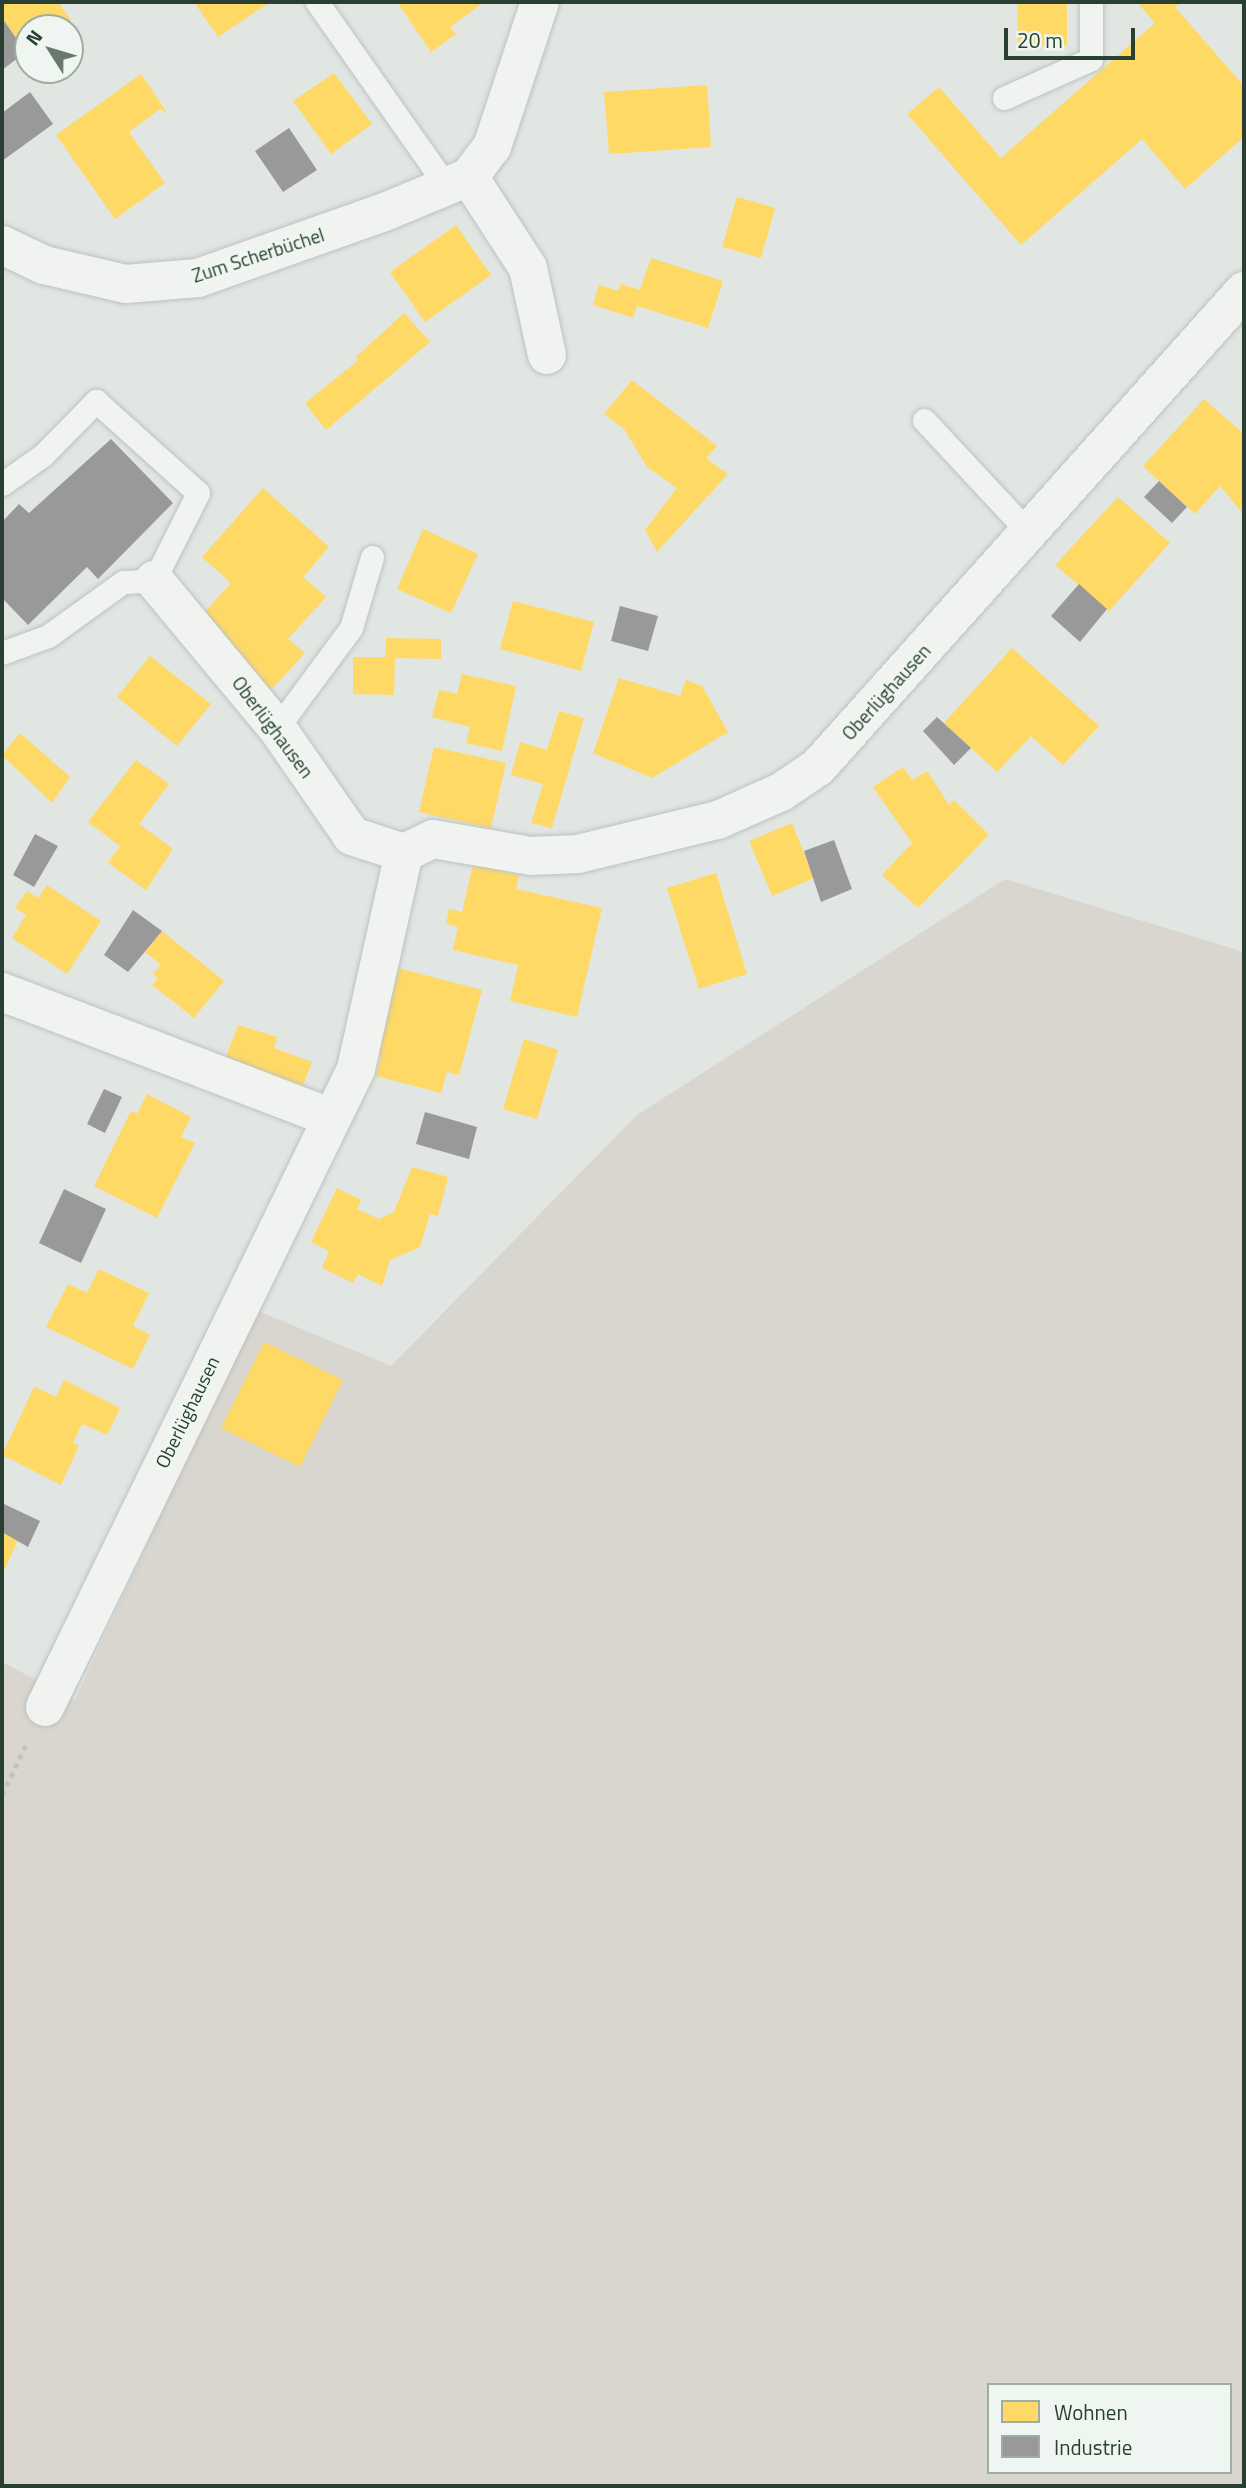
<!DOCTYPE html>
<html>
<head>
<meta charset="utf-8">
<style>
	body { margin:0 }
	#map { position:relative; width:1246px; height:2488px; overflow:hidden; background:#e1e6e3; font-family:"Titillium Web",sans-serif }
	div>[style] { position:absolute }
	.green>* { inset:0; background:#d9d6d0 }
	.homes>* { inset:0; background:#ffd966 }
	.industry>* { inset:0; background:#999 }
	.path>* { height:4.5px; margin-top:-2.25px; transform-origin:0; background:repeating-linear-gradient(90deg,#c0c5c2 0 5px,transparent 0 10px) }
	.roads { filter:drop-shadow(0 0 2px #bec2bf) drop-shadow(0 0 2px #bec2bf) }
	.service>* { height:23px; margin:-11.5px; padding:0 11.5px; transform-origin:11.5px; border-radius:11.5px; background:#f1f3f1 }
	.minor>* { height:38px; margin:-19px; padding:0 19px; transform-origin:19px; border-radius:19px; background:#f1f3f1 }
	span { translate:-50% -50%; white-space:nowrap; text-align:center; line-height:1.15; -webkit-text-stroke:7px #eff6f1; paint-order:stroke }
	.street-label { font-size:19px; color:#283f31 }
	.frame { position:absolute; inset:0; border:4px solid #283f31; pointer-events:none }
	.legend { position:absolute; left:987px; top:2383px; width:245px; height:91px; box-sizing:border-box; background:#eff6f1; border:2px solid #9fada4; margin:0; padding:9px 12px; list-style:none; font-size:21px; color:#283f31 }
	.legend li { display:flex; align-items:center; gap:14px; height:35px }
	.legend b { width:35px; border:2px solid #9fada4 }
	.north { position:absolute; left:14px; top:14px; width:70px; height:70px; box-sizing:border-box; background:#eff6f1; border:2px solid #9fada4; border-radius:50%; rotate:307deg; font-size:19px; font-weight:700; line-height:28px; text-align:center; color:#283f31 }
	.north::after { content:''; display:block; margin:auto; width:24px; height:32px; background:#69796f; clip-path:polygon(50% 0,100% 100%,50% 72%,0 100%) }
	.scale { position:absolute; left:1004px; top:28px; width:131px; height:32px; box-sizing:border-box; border:4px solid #283f31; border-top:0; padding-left:9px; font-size:21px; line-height:24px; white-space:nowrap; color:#283f31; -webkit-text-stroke:5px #eff6f1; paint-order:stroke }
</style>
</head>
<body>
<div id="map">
	<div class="green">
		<div style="clip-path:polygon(evenodd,1005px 879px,1244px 952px,1244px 2486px,2px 2486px,2px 1662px,75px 1700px,256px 1310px,391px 1366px,637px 1115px,1005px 879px,989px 2385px,1230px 2385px,1230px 2472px,989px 2472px,989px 2385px)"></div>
	</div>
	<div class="homes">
		<div style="clip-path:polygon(2px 2px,58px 2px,71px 20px,60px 28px,28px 28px,26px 52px,2px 18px)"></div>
		<div style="clip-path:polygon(194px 2px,270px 2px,218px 37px)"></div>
		<div style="clip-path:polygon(397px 2px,481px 2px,483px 3px,450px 27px,456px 34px,431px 52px)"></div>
		<div style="clip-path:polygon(1017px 2px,1067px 2px,1067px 45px,1018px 46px)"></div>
		<div style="clip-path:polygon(1137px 2px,1182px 2px,1175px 7px,1244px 86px,1244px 137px,1185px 189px,1142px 139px,1021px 245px,907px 114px,939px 87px,1001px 158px,1155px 23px)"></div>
		<div style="clip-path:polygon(334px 73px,372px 124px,331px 154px,293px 101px)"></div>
		<div style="clip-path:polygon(141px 74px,168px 114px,160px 109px,129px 132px,165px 183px,115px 219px,56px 135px)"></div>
		<div style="clip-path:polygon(707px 85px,711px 147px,609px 154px,604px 92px)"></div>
		<div style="clip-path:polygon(737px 197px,775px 208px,761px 258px,722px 247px)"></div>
		<div style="clip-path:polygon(456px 225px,491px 275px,425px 322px,390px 272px)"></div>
		<div style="clip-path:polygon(651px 258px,723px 281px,708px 328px,637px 306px,633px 318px,593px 305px,599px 285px,618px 291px,621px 284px,640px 290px)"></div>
		<div style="clip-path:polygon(404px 313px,430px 342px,326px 430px,305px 403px,359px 360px,355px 358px)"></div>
		<div style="clip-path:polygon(632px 380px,717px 446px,706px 458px,728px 474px,657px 552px,645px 530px,677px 488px,647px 467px,624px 429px,604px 414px)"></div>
		<div style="clip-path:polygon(1204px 399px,1244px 434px,1244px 515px,1220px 486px,1195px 514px,1143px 466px)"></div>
		<div style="clip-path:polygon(263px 488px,329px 547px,303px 577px,326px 597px,288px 639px,305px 653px,269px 692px,198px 619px,231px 583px,202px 557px)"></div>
		<div style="clip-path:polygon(1118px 497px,1170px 543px,1109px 611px,1055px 565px)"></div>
		<div style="clip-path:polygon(423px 529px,478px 554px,451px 613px,397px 589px)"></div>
		<div style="clip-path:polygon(513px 601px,594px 622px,581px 671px,500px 649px)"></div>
		<div style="clip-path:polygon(386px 638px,441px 639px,441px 659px,395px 658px,394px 695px,353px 694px,353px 657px,385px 657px)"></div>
		<div style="clip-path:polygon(1012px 648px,1099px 726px,1063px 765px,1031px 736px,997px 772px,944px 723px)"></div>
		<div style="clip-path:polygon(150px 656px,211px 704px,177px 746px,117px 697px)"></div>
		<div style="clip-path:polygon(462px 674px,516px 686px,502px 751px,466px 743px,470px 727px,432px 717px,439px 690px,457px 694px)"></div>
		<div style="clip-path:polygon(619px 678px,680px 696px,686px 680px,702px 686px,728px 732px,652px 778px,593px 753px)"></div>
		<div style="clip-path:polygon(559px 711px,584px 718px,552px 828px,531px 823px,543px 784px,511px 775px,520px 742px,547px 750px)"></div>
		<div style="clip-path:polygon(20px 733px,70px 777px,52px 803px,2px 755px)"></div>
		<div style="clip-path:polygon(434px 747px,506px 763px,491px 828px,419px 812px)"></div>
		<div style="clip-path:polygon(136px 760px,169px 784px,139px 824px,173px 849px,146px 890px,108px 863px,120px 846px,88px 822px)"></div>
		<div style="clip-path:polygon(903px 767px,912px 780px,927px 771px,949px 805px,954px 800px,989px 835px,918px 908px,882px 875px,912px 843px,873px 787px)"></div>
		<div style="clip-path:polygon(792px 823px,814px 878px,772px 896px,749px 841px)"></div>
		<div style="clip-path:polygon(473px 864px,519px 875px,516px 889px,602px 908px,577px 1017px,510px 1001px,518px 965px,453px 950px,458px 927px,446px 924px,449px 909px,462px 912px)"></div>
		<div style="clip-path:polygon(716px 873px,747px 974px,699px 989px,667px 888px)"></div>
		<div style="clip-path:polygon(47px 885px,101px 921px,67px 974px,12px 938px,26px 915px,15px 908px,27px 891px,38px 898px)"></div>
		<div style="clip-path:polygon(162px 931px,224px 981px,194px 1018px,152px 985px,158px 978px,153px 974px,161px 965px,145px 952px)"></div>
		<div style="clip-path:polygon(398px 968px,482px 990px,459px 1075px,447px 1072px,441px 1093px,376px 1076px,381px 1056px,376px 1054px)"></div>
		<div style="clip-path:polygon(238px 1025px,277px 1037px,274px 1048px,312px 1062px,302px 1088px,223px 1065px)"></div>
		<div style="clip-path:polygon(524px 1039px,558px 1050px,537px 1119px,503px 1109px)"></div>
		<div style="clip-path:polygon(147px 1094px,191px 1117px,181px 1137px,195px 1143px,157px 1218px,94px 1186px,131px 1111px,137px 1114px)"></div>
		<div style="clip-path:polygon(412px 1167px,448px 1177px,438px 1216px,430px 1214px,420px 1247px,390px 1260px,382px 1286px,358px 1274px,353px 1283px,322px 1268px,329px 1251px,311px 1242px,337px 1188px,361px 1200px,357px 1209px,379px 1219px,394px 1212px)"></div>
		<div style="clip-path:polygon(99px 1269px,149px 1293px,133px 1326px,150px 1335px,133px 1369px,46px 1327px,68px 1284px,87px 1293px)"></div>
		<div style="clip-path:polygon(264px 1342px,343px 1380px,300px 1467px,221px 1428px)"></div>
		<div style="clip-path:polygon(64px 1380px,120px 1408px,107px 1435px,82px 1424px,73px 1443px,79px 1446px,61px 1485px,2px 1455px,34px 1387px,56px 1397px)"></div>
		<div style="clip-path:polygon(2px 1532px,18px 1540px,2px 1575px)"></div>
	</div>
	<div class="industry">
		<div style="clip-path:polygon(2px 18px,26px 52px,2px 70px)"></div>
		<div style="clip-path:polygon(30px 92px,53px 124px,2px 161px,2px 113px)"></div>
		<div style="clip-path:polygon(289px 128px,317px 170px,283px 192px,255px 151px)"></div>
		<div style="clip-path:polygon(111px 439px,173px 503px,98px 579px,87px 567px,28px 625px,2px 598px,2px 522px,19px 504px,29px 513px)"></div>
		<div style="clip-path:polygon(1159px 481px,1187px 507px,1172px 523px,1144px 497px)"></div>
		<div style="clip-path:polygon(1079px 584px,1107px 609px,1080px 642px,1051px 616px)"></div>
		<div style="clip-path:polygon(620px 606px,658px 616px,648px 651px,611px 641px)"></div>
		<div style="clip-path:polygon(937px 717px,971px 748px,954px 765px,923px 731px)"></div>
		<div style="clip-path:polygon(35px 834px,58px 846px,34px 887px,13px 875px)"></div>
		<div style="clip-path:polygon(834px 840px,852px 889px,821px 902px,804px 851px)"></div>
		<div style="clip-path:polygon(133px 910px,162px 931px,128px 972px,104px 955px)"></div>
		<div style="clip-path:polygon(104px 1089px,122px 1097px,105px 1133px,87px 1124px)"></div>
		<div style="clip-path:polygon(425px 1112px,477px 1127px,469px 1159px,416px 1144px)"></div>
		<div style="clip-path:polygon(64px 1189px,106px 1209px,81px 1263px,39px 1243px)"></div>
		<div style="clip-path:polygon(2px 1503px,40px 1521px,28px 1547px,2px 1532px)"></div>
	</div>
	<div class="path">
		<div style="left:2px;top:1795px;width:59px;rotate:-64.7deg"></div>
	</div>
	<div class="roads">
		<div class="service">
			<div style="left:317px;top:2px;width:226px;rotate:54.9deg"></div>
			<div style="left:1004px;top:98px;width:95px;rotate:-24.1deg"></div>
			<div style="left:1091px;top:59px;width:57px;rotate:-90deg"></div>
			<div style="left:924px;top:420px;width:156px;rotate:47.1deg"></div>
			<div style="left:2px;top:484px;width:50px;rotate:-35.3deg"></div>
			<div style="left:43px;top:455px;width:76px;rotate:-45.5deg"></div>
			<div style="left:96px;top:401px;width:137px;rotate:42deg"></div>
			<div style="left:198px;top:493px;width:97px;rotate:116.8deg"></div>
			<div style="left:154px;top:580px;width:31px;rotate:176deg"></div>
			<div style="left:123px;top:582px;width:92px;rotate:144.2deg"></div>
			<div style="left:48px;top:636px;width:49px;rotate:159.7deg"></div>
			<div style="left:277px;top:728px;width:124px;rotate:-53.5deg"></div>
			<div style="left:351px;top:628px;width:74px;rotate:-73.5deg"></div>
		</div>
		<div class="minor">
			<div style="left:469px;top:177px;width:108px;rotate:57deg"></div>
			<div style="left:528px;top:268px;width:89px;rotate:77.7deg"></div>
			<div style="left:2px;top:245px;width:47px;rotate:25.5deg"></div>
			<div style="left:44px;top:265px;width:84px;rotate:13deg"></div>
			<div style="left:126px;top:284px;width:72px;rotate:-4.8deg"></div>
			<div style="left:198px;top:278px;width:195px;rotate:-19.5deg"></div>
			<div style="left:382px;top:213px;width:94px;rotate:-22.5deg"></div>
			<div style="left:469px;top:177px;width:38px;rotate:-53deg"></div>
			<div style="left:492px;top:147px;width:153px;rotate:-71.7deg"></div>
			<div style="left:154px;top:580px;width:192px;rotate:50.3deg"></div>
			<div style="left:277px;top:728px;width:131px;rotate:55.2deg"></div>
			<div style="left:352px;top:836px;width:55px;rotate:18.1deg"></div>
			<div style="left:2px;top:992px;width:353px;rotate:20.9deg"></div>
			<div style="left:45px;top:1707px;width:710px;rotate:-64.01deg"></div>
			<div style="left:356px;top:1069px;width:221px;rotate:-77.5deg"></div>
			<div style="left:404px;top:853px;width:32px;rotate:-26deg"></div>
			<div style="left:433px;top:839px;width:99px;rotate:9.8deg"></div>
			<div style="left:531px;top:856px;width:47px;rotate:-2.4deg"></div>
			<div style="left:578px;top:854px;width:144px;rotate:-13.7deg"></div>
			<div style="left:718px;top:820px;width:69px;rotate:-24deg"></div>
			<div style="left:781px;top:792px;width:45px;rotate:-34deg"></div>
			<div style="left:818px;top:767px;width:639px;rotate:-48.17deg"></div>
		</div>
	</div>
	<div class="street-label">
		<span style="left:258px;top:255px;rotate:-18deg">Zum Scherbüchel</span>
		<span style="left:886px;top:692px;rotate:-48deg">Oberlüghausen</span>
		<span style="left:273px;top:727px;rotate:53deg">Oberlüghausen</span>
		<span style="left:187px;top:1412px;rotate:-64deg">Oberlüghausen</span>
	</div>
	<div class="frame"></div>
	<ul class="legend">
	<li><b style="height:19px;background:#ffd966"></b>Wohnen</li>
	<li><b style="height:19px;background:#999"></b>Industrie</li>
	</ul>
	<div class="north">N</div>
	<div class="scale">20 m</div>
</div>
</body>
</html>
